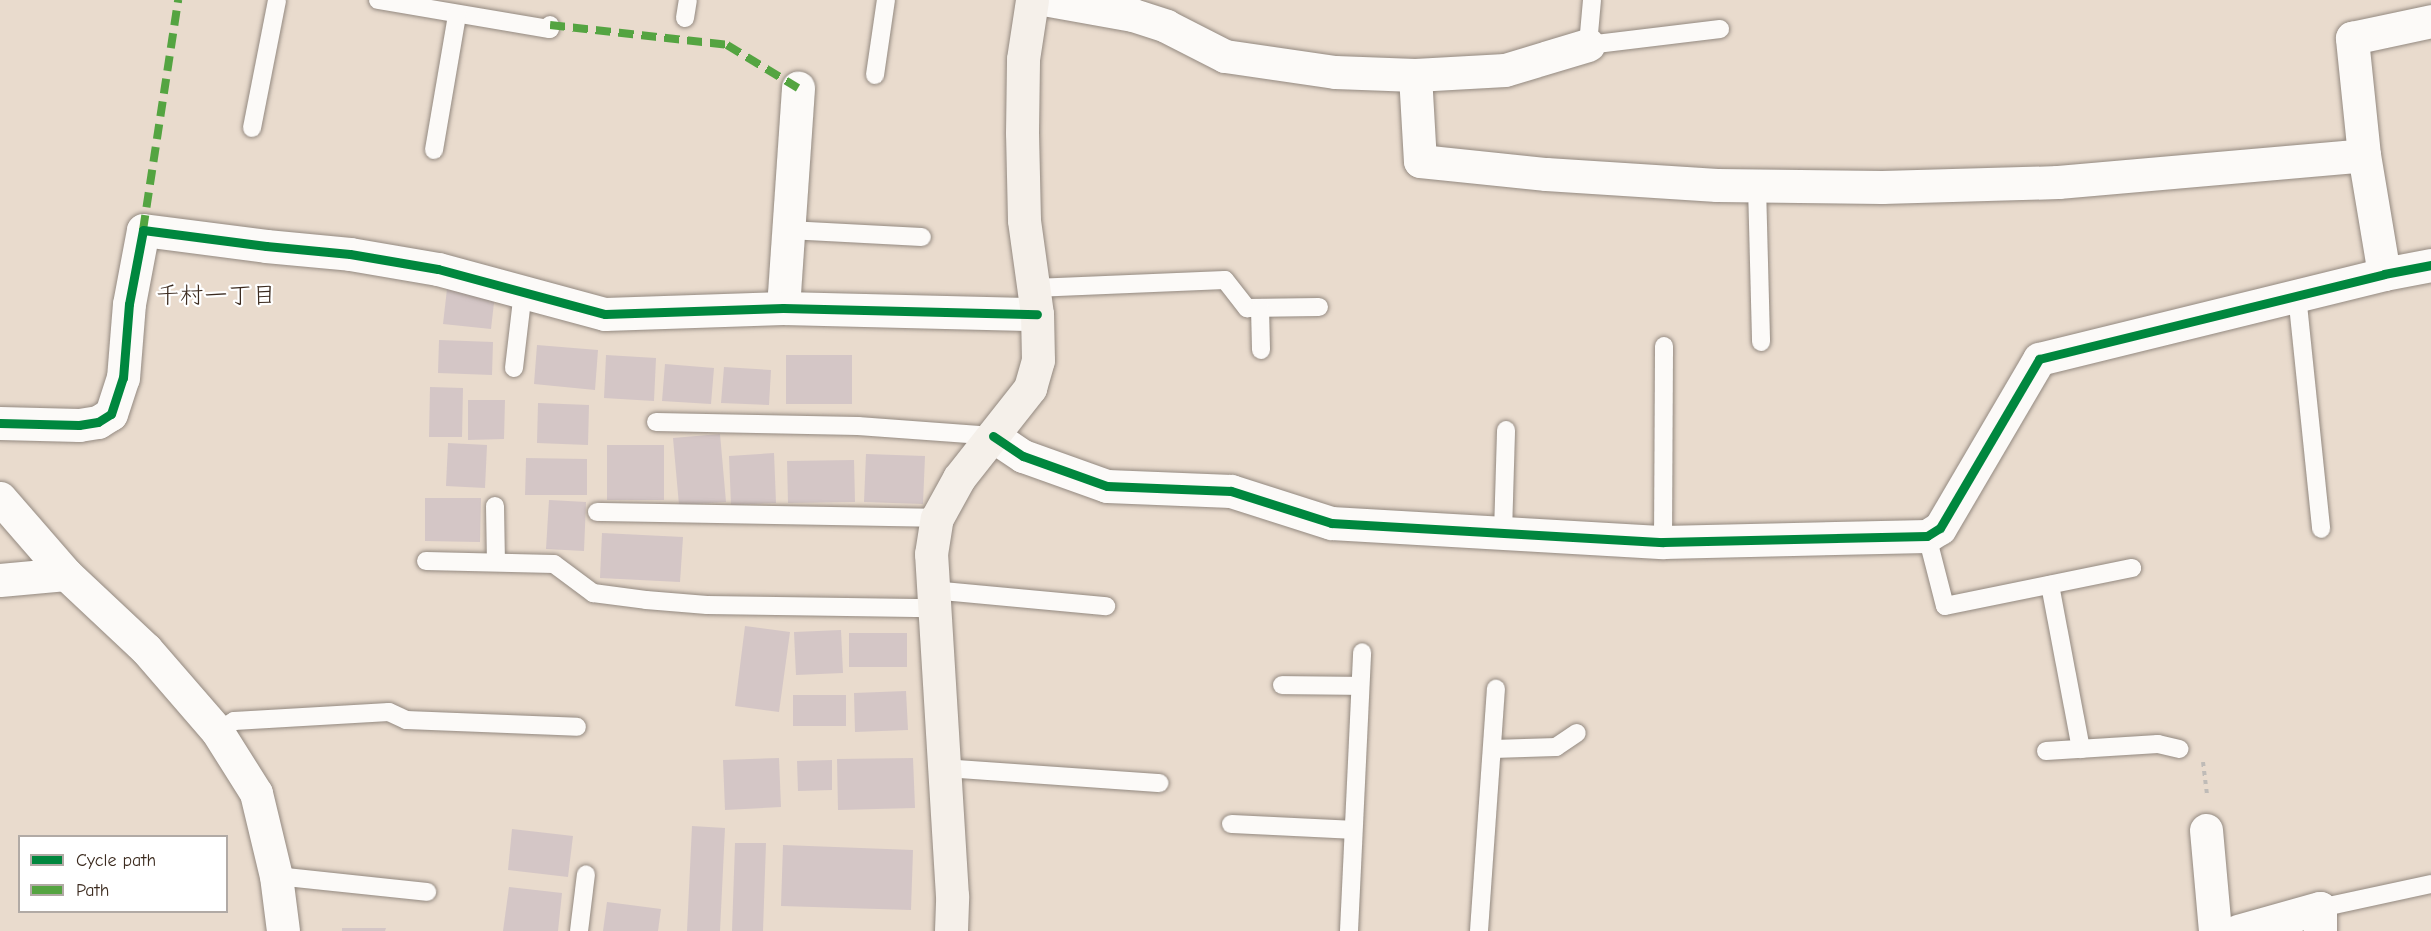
<!DOCTYPE html>
<html>
<head>
<meta charset="utf-8">
<style>
	body { margin:0 }
	#map { position:relative; width:2431px; height:931px; overflow:hidden; background:#e9dbcd; font-family:"Comic Neue","Klee One",sans-serif }
	div>[style] { position:absolute }
	.building>* { inset:0; background:#d4c6c6 }
	.path>* { height:4px; margin-top:-2px; transform-origin:0; background:repeating-linear-gradient(90deg,#bfbbb7 0 4.5px,transparent 0 9px) }
	.roads { filter:drop-shadow(0 0 2px #938980) drop-shadow(0 0 2px #938980) }
	.lane>* { height:18px; margin:-9px; padding:0 9px; transform-origin:9px; border-radius:9px; background:#fcfaf8 }
	.street>* { height:33px; margin:-16.5px; padding:0 16.5px; transform-origin:16.5px; border-radius:16.5px; background:#fcfaf8 }
	.secondary>* { height:33px; margin:-16.5px; padding:0 16.5px; transform-origin:16.5px; border-radius:16.5px; background:#f5f0ea }
	.quiet>* { height:8px; margin-top:-4px; transform-origin:0; background:repeating-linear-gradient(90deg,#54a441 0 15px,transparent 0 23px) }
	.cycleway>* { height:9px; margin:-4.5px; padding:0 4.5px; transform-origin:4.5px; border-radius:4.5px; background:#00873e }
	span { translate:-50% -50%; white-space:nowrap; text-align:center; line-height:1.15; -webkit-text-stroke:4.5px #fff; paint-order:stroke }
	.neighbourhood-label { font-size:24px; color:#3b2a1e }
	.legend { position:absolute; left:18px; top:835px; width:210px; height:78px; box-sizing:border-box; background:#fff; border:2px solid #b1aaa5; margin:0; padding:8px 10px; list-style:none; font-size:18px; color:#3b2a1e }
	.legend li { display:flex; align-items:center; gap:12px; height:30px }
	.legend b { width:30px; border:2px solid #b1aaa5 }
</style>
</head>
<body>
<div id="map">
	<div class="building">
		<div style="clip-path:polygon(447px 289px,495px 294px,491px 329px,443px 324px)"></div>
		<div style="clip-path:polygon(439px 340px,493px 342px,492px 375px,438px 373px)"></div>
		<div style="clip-path:polygon(537px 345px,598px 350px,595px 390px,534px 384px)"></div>
		<div style="clip-path:polygon(606px 355px,656px 358px,654px 401px,604px 398px)"></div>
		<div style="clip-path:polygon(786px 355px,852px 355px,852px 404px,786px 404px)"></div>
		<div style="clip-path:polygon(665px 364px,714px 368px,711px 404px,662px 401px)"></div>
		<div style="clip-path:polygon(724px 367px,771px 370px,769px 405px,721px 403px)"></div>
		<div style="clip-path:polygon(430px 387px,463px 388px,462px 437px,429px 437px)"></div>
		<div style="clip-path:polygon(468px 400px,505px 400px,504px 439px,468px 440px)"></div>
		<div style="clip-path:polygon(538px 403px,589px 405px,588px 445px,537px 443px)"></div>
		<div style="clip-path:polygon(720px 434px,726px 502px,679px 505px,673px 438px)"></div>
		<div style="clip-path:polygon(448px 443px,487px 445px,485px 488px,446px 486px)"></div>
		<div style="clip-path:polygon(607px 445px,664px 445px,664px 500px,607px 500px)"></div>
		<div style="clip-path:polygon(774px 453px,776px 503px,731px 505px,729px 456px)"></div>
		<div style="clip-path:polygon(866px 454px,925px 456px,923px 504px,864px 502px)"></div>
		<div style="clip-path:polygon(526px 458px,587px 459px,587px 495px,525px 495px)"></div>
		<div style="clip-path:polygon(854px 460px,855px 502px,788px 503px,787px 461px)"></div>
		<div style="clip-path:polygon(425px 498px,481px 498px,480px 542px,425px 541px)"></div>
		<div style="clip-path:polygon(549px 500px,586px 502px,584px 551px,546px 549px)"></div>
		<div style="clip-path:polygon(602px 533px,683px 537px,680px 582px,600px 578px)"></div>
		<div style="clip-path:polygon(745px 626px,790px 632px,779px 712px,735px 706px)"></div>
		<div style="clip-path:polygon(841px 630px,843px 673px,796px 675px,794px 632px)"></div>
		<div style="clip-path:polygon(849px 633px,907px 633px,907px 667px,849px 667px)"></div>
		<div style="clip-path:polygon(906px 691px,908px 730px,855px 732px,854px 693px)"></div>
		<div style="clip-path:polygon(793px 695px,846px 695px,846px 726px,793px 726px)"></div>
		<div style="clip-path:polygon(779px 758px,781px 807px,725px 810px,723px 760px)"></div>
		<div style="clip-path:polygon(913px 758px,915px 808px,838px 810px,837px 759px)"></div>
		<div style="clip-path:polygon(832px 760px,832px 790px,798px 791px,797px 761px)"></div>
		<div style="clip-path:polygon(692px 826px,725px 828px,720px 931px,687px 931px)"></div>
		<div style="clip-path:polygon(512px 829px,573px 836px,568px 877px,508px 870px)"></div>
		<div style="clip-path:polygon(735px 843px,766px 843px,763px 931px,732px 931px)"></div>
		<div style="clip-path:polygon(783px 845px,913px 850px,911px 910px,781px 906px)"></div>
		<div style="clip-path:polygon(509px 887px,562px 893px,558px 931px,503px 931px)"></div>
		<div style="clip-path:polygon(607px 902px,661px 909px,658px 931px,603px 931px)"></div>
		<div style="clip-path:polygon(342px 928px,386px 928px,385px 931px,342px 931px)"></div>
	</div>
	<div class="path">
		<div style="left:2203px;top:762px;width:34px;rotate:83deg"></div>
	</div>
	<div class="roads">
		<div class="lane">
			<div style="left:378px;top:0;width:174px;rotate:9.6deg"></div>
			<div style="left:550px;top:29px;width:4px;rotate:-90deg"></div>
			<div style="left:1592px;top:0;width:45px;rotate:95.1deg"></div>
			<div style="left:1588px;top:45px;width:133px;rotate:-6.9deg"></div>
			<div style="left:685px;top:18px;width:18px;rotate:-81deg"></div>
			<div style="left:875px;top:75px;width:76px;rotate:-81.7deg"></div>
			<div style="left:252px;top:128px;width:130px;rotate:-78.9deg"></div>
			<div style="left:434px;top:150px;width:137px;rotate:-80.3deg"></div>
			<div style="left:1757px;top:186px;width:156px;rotate:88.5deg"></div>
			<div style="left:788px;top:230px;width:134px;rotate:3deg"></div>
			<div style="left:1034px;top:288px;width:191px;rotate:-2.4deg"></div>
			<div style="left:1225px;top:280px;width:36px;rotate:52deg"></div>
			<div style="left:1247px;top:308px;width:72px;rotate:-0.8deg"></div>
			<div style="left:2297px;top:295px;width:235px;rotate:84.1deg"></div>
			<div style="left:1260px;top:308px;width:42px;rotate:88.6deg"></div>
			<div style="left:514px;top:368px;width:78px;rotate:-83.3deg"></div>
			<div style="left:656px;top:422px;width:202px;rotate:1.1deg"></div>
			<div style="left:858px;top:426px;width:135px;rotate:4.2deg"></div>
			<div style="left:495px;top:506px;width:56px;rotate:89deg"></div>
			<div style="left:597px;top:512px;width:340px;rotate:1deg"></div>
			<div style="left:1503px;top:533px;width:103px;rotate:-88.3deg"></div>
			<div style="left:1927px;top:536px;width:72px;rotate:75.6deg"></div>
			<div style="left:1945px;top:606px;width:191px;rotate:-11.5deg"></div>
			<div style="left:1663px;top:542px;width:196px;rotate:-89.7deg"></div>
			<div style="left:426px;top:561px;width:128px;rotate:1.3deg"></div>
			<div style="left:554px;top:564px;width:49px;rotate:36.6deg"></div>
			<div style="left:593px;top:593px;width:53px;rotate:7.5deg"></div>
			<div style="left:646px;top:600px;width:61px;rotate:4.7deg"></div>
			<div style="left:707px;top:605px;width:226px;rotate:0.8deg"></div>
			<div style="left:2050px;top:585px;width:167px;rotate:79.3deg"></div>
			<div style="left:932px;top:590px;width:175px;rotate:5.3deg"></div>
			<div style="left:1282px;top:685px;width:78px;rotate:0.7deg"></div>
			<div style="left:217px;top:731px;width:20px;rotate:-30deg"></div>
			<div style="left:234px;top:721px;width:155px;rotate:-3.3deg"></div>
			<div style="left:389px;top:712px;width:19px;rotate:25deg"></div>
			<div style="left:406px;top:720px;width:171px;rotate:2.3deg"></div>
			<div style="left:1493px;top:749px;width:63px;rotate:-1.8deg"></div>
			<div style="left:1556px;top:747px;width:25px;rotate:-34deg"></div>
			<div style="left:2046px;top:751px;width:112px;rotate:-3.6deg"></div>
			<div style="left:2158px;top:744px;width:22px;rotate:13deg"></div>
			<div style="left:944px;top:768px;width:216px;rotate:4deg"></div>
			<div style="left:1231px;top:824px;width:121px;rotate:2.8deg"></div>
			<div style="left:276px;top:876px;width:152px;rotate:6deg"></div>
			<div style="left:2320px;top:908px;width:114px;rotate:-12.2deg"></div>
			<div style="left:579px;top:931px;width:57px;rotate:-83deg"></div>
			<div style="left:1349px;top:931px;width:279px;rotate:-87.3deg"></div>
			<div style="left:1479px;top:931px;width:243px;rotate:-86deg"></div>
		</div>
		<div class="street">
			<div style="left:1049px;top:0;width:85px;rotate:10.1deg"></div>
			<div style="left:1133px;top:15px;width:35px;rotate:18deg"></div>
			<div style="left:1166px;top:26px;width:66px;rotate:27deg"></div>
			<div style="left:1225px;top:56px;width:111px;rotate:8.3deg"></div>
			<div style="left:1335px;top:72px;width:80px;rotate:2.1deg"></div>
			<div style="left:1415px;top:75px;width:90px;rotate:-3.2deg"></div>
			<div style="left:1505px;top:70px;width:87px;rotate:-16.8deg"></div>
			<div style="left:1415px;top:75px;width:86px;rotate:86.7deg"></div>
			<div style="left:1420px;top:161px;width:127px;rotate:5.9deg"></div>
			<div style="left:1546px;top:174px;width:171px;rotate:3.7deg"></div>
			<div style="left:1717px;top:185px;width:165px;rotate:0.7deg"></div>
			<div style="left:1882px;top:187px;width:176px;rotate:-1.6deg"></div>
			<div style="left:2058px;top:182px;width:307px;rotate:-5deg"></div>
			<div style="left:2384px;top:274px;width:121px;rotate:-99.5deg"></div>
			<div style="left:2364px;top:155px;width:118px;rotate:-95.9deg"></div>
			<div style="left:2352px;top:38px;width:81px;rotate:-12.1deg"></div>
			<div style="left:783px;top:308px;width:221px;rotate:-86.1deg"></div>
			<div style="left:0;top:423px;width:79px;rotate:1.5deg"></div>
			<div style="left:79px;top:425px;width:19px;rotate:-9deg"></div>
			<div style="left:98px;top:422px;width:15px;rotate:-32deg"></div>
			<div style="left:111px;top:414px;width:38px;rotate:-72deg"></div>
			<div style="left:123px;top:378px;width:74px;rotate:-85.4deg"></div>
			<div style="left:129px;top:304px;width:75px;rotate:-79.3deg"></div>
			<div style="left:143px;top:230px;width:124px;rotate:7.4deg"></div>
			<div style="left:266px;top:246px;width:84px;rotate:5.4deg"></div>
			<div style="left:350px;top:254px;width:89px;rotate:9.7deg"></div>
			<div style="left:438px;top:269px;width:173px;rotate:15.1deg"></div>
			<div style="left:605px;top:314px;width:178px;rotate:-1.9deg"></div>
			<div style="left:783px;top:308px;width:254px;rotate:1.4deg"></div>
			<div style="left:993px;top:436px;width:36px;rotate:34deg"></div>
			<div style="left:1023px;top:456px;width:89px;rotate:19.7deg"></div>
			<div style="left:1107px;top:486px;width:124px;rotate:2.3deg"></div>
			<div style="left:1231px;top:491px;width:105px;rotate:17.7deg"></div>
			<div style="left:1331px;top:523px;width:333px;rotate:3.3deg"></div>
			<div style="left:1663px;top:542px;width:264px;rotate:-1.3deg"></div>
			<div style="left:1927px;top:536px;width:15px;rotate:-32deg"></div>
			<div style="left:1940px;top:528px;width:196px;rotate:-59.6deg"></div>
			<div style="left:2039px;top:359px;width:355px;rotate:-13.8deg"></div>
			<div style="left:2384px;top:274px;width:48px;rotate:-10.8deg"></div>
			<div style="left:0;top:498px;width:101px;rotate:49deg"></div>
			<div style="left:66px;top:574px;width:110px;rotate:43.2deg"></div>
			<div style="left:146px;top:649px;width:108px;rotate:49.1deg"></div>
			<div style="left:217px;top:731px;width:73px;rotate:57.8deg"></div>
			<div style="left:256px;top:793px;width:85px;rotate:76.5deg"></div>
			<div style="left:276px;top:876px;width:55px;rotate:82.7deg"></div>
			<div style="left:0;top:580px;width:66px;rotate:-5.2deg"></div>
			<div style="left:2206px;top:830px;width:101px;rotate:84.9deg"></div>
			<div style="left:2238px;top:931px;width:85px;rotate:-15.7deg"></div>
			<div style="left:2320px;top:908px;width:23px;rotate:90deg"></div>
		</div>
		<div class="secondary">
			<div style="left:951px;top:931px;width:35px;rotate:-88deg"></div>
			<div style="left:952px;top:896px;width:343px;rotate:-93.5deg"></div>
			<div style="left:931px;top:554px;width:36px;rotate:-81deg"></div>
			<div style="left:937px;top:518px;width:46px;rotate:-61.2deg"></div>
			<div style="left:959px;top:478px;width:115px;rotate:-51.7deg"></div>
			<div style="left:1030px;top:388px;width:29px;rotate:-74deg"></div>
			<div style="left:1038px;top:360px;width:46px;rotate:-91.2deg"></div>
			<div style="left:1037px;top:314px;width:95px;rotate:-97.9deg"></div>
			<div style="left:1024px;top:220px;width:87px;rotate:-91.3deg"></div>
			<div style="left:1022px;top:133px;width:74px;rotate:-89.2deg"></div>
			<div style="left:1023px;top:59px;width:60px;rotate:-81.3deg"></div>
		</div>
	</div>
	<div class="quiet">
		<div style="left:550px;top:25px;width:178px;rotate:6.4deg"></div>
		<div style="left:727px;top:45px;width:83px;rotate:31.2deg"></div>
		<div style="left:143px;top:230px;width:233px;rotate:-81.3deg"></div>
	</div>
	<div class="cycleway">
		<div style="left:0;top:423px;width:79px;rotate:1.5deg"></div>
		<div style="left:79px;top:425px;width:19px;rotate:-9deg"></div>
		<div style="left:98px;top:422px;width:15px;rotate:-32deg"></div>
		<div style="left:111px;top:414px;width:38px;rotate:-72deg"></div>
		<div style="left:123px;top:378px;width:74px;rotate:-85.4deg"></div>
		<div style="left:129px;top:304px;width:75px;rotate:-79.3deg"></div>
		<div style="left:143px;top:230px;width:124px;rotate:7.4deg"></div>
		<div style="left:266px;top:246px;width:84px;rotate:5.4deg"></div>
		<div style="left:350px;top:254px;width:89px;rotate:9.7deg"></div>
		<div style="left:438px;top:269px;width:173px;rotate:15.1deg"></div>
		<div style="left:605px;top:314px;width:178px;rotate:-1.9deg"></div>
		<div style="left:783px;top:308px;width:254px;rotate:1.4deg"></div>
		<div style="left:993px;top:436px;width:36px;rotate:34deg"></div>
		<div style="left:1023px;top:456px;width:89px;rotate:19.7deg"></div>
		<div style="left:1107px;top:486px;width:124px;rotate:2.3deg"></div>
		<div style="left:1231px;top:491px;width:105px;rotate:17.7deg"></div>
		<div style="left:1331px;top:523px;width:333px;rotate:3.3deg"></div>
		<div style="left:1663px;top:542px;width:264px;rotate:-1.3deg"></div>
		<div style="left:1927px;top:536px;width:15px;rotate:-32deg"></div>
		<div style="left:1940px;top:528px;width:196px;rotate:-59.6deg"></div>
		<div style="left:2039px;top:359px;width:355px;rotate:-13.8deg"></div>
		<div style="left:2384px;top:274px;width:48px;rotate:-10.8deg"></div>
	</div>
	<div class="neighbourhood-label">
		<span style="left:216px;top:296px">千村一丁目</span>
	</div>
	<ul class="legend">
	<li><b style="height:8px;background:#00873e"></b>Cycle path</li>
	<li><b style="height:8px;background:#54a441"></b>Path</li>
	</ul>
</div>
</body>
</html>
